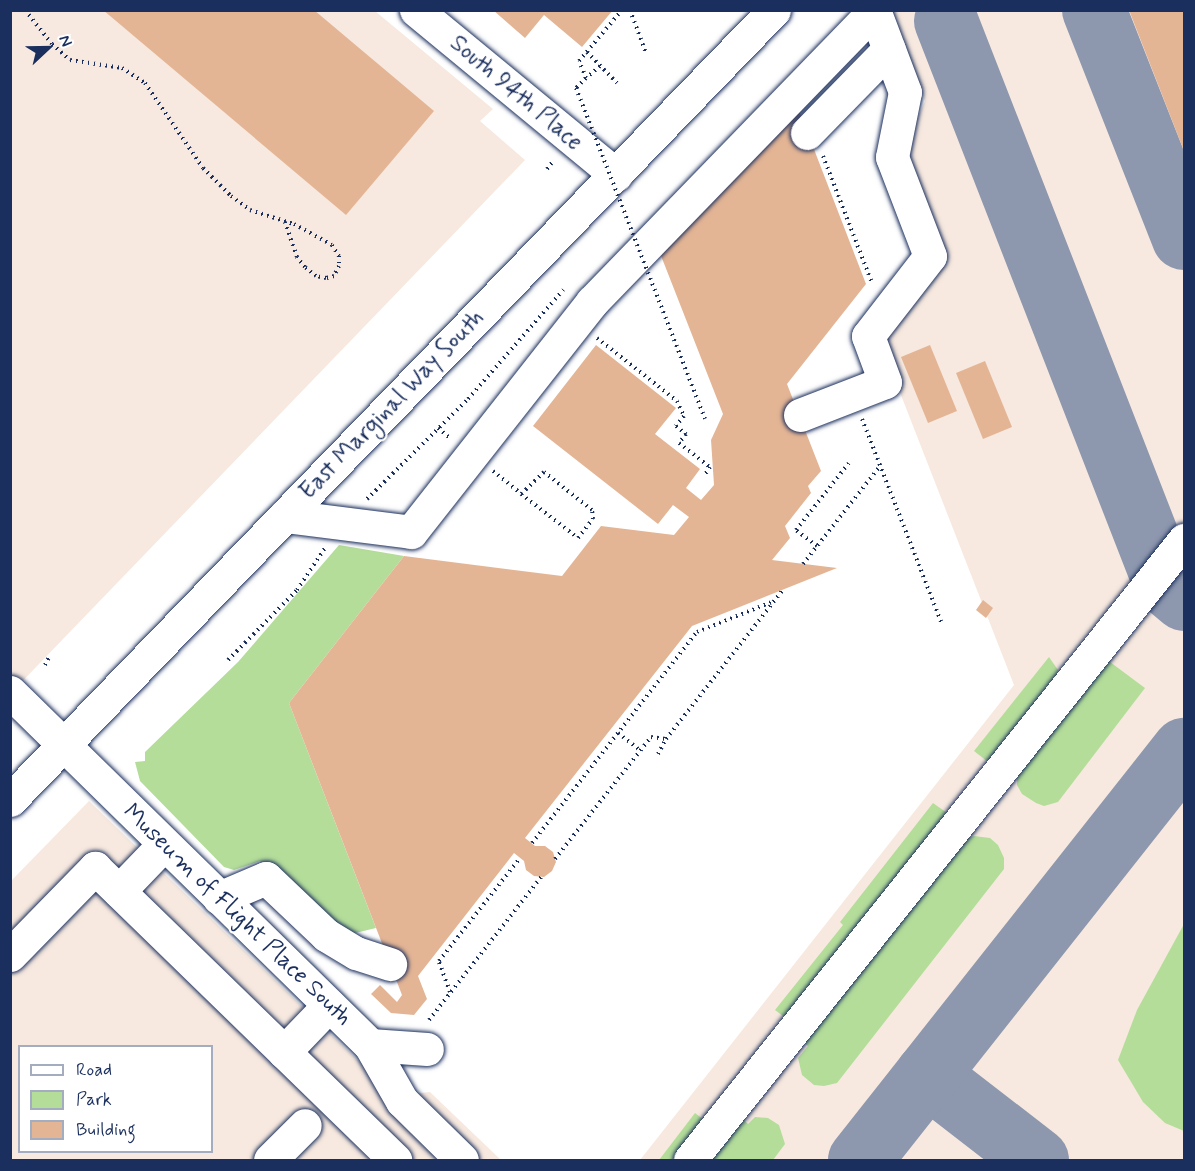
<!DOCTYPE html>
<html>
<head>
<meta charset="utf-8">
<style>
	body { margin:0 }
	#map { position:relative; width:1195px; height:1171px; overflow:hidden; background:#fff; font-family:Mynerve,sans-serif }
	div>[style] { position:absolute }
	.built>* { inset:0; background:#f7e9df }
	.green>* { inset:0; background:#b4dd9a }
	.taxiway>* { height:64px; margin:-32px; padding:0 32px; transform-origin:32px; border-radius:32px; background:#8d97ae }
	.building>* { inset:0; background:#e4b595 }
	.path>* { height:4px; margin-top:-2px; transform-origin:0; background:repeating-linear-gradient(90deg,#1b2f5e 0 1.5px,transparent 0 6px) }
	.roads { filter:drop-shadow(0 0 2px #1b2f5e) drop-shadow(0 0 2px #1b2f5e) }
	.minor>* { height:33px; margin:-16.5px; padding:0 16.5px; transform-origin:16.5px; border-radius:16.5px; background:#fff }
	.major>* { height:33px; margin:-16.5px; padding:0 16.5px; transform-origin:16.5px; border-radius:16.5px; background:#fff }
	.path-bridge>* { height:4px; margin-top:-2px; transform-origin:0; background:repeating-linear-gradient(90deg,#1b2f5e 0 1.5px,transparent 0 6px) }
	span { translate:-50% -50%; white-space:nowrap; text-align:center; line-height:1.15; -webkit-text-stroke:4.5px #fff; paint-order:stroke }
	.street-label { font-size:24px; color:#1b2f5e }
	.frame { position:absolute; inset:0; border:12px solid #1b2f5e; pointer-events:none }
	.legend { position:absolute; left:18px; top:1045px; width:195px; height:108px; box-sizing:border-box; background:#fff; border:2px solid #a4acbf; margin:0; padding:8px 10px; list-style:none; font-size:18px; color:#1b2f5e }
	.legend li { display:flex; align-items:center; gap:12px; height:30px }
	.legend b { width:30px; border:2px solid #a4acbf }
	.north { position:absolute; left:18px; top:18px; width:60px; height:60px; -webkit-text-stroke:4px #fff; paint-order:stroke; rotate:68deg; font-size:16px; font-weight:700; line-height:24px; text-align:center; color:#1b2f5e }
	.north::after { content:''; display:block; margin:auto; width:21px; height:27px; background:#1b2f5e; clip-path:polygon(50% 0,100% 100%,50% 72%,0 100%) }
</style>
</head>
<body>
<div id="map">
	<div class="built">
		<div style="clip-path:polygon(11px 11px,375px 11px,493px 109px,480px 121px,525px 160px,11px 693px)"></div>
		<div style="clip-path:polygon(891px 11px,1184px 11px,1184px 1160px,640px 1160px,1014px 685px,876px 331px,934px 252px,898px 163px,925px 101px)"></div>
		<div style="clip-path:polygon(evenodd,89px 801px,395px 1096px,430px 1092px,501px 1160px,11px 1160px,10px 882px,89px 801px,20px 1046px,212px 1046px,212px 1152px,20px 1152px,20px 1046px)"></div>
	</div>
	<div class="green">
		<div style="clip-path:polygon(339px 545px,404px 556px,289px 703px,376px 928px,351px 934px,310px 909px,260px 861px,234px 870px,224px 867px,140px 781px,135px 762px,145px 761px,145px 752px,238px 662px)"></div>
		<div style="clip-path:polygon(1049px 657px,1058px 670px,1055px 685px,992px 765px,974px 751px)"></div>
		<div style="clip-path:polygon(1106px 659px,1145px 688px,1058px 802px,1044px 806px,1036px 803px,1022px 794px,1017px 785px,1017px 770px)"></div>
		<div style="clip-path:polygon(933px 803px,950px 815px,791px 1022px,775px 1010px,843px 925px,840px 922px)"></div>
		<div style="clip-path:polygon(974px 836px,990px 838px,998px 845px,1004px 858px,1004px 869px,837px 1083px,824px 1086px,814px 1085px,802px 1075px,798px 1058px,808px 1046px,803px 1042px,963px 840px)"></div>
		<div style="clip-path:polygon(1184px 924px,1184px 1131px,1165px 1123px,1143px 1102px,1118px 1060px,1137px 1010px)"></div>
		<div style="clip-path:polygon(695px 1113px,709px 1124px,680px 1160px,659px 1160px)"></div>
		<div style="clip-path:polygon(755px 1117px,768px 1118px,779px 1125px,785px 1144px,773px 1160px,710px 1160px,744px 1120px,748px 1124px)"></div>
	</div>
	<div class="taxiway">
		<div style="left:1094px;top:10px;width:245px;rotate:68.5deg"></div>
		<div style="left:946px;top:21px;width:603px;rotate:68.71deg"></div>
		<div style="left:1165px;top:583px;width:25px;rotate:40deg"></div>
		<div style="left:927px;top:1075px;width:139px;rotate:37.7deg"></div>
		<div style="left:860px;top:1160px;width:523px;rotate:-51.68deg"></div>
	</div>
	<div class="building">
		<div style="clip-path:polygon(103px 10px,314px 10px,434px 111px,346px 215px)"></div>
		<div style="clip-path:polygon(493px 10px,613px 10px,582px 47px,544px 15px,525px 38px)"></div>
		<div style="clip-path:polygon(1129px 10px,1184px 10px,1184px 151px)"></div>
		<div style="clip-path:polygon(795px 100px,866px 284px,787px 384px,821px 471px,808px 486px,811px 493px,785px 526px,790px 538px,772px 560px,837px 568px,692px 626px,525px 838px,535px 846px,545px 846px,553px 852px,556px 862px,552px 871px,544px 877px,534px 876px,526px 870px,524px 861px,514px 853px,418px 976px,427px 999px,414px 1015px,391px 1013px,371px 994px,380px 985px,397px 1002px,402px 995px,289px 703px,404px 556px,562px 576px,601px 526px,674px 535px,689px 517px,673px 505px,658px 524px,533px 426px,596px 345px,676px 408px,655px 434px,700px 469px,686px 488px,701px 500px,714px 485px,711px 440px,723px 414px,656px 243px)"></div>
		<div style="clip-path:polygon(930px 345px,957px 411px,928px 423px,901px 357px)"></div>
		<div style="clip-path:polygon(985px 361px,1012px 427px,983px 439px,956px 373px)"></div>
		<div style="clip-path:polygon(983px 600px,993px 608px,986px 618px,976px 610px)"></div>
	</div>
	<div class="path">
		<div style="left:25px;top:10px;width:43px;rotate:51.5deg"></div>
		<div style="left:52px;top:44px;width:24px;rotate:42deg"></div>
		<div style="left:70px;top:60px;width:53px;rotate:8.7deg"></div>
		<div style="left:122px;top:68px;width:27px;rotate:33deg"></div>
		<div style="left:145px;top:83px;width:103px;rotate:55.7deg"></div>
		<div style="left:203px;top:168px;width:40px;rotate:45deg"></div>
		<div style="left:231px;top:196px;width:24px;rotate:36deg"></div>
		<div style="left:250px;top:210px;width:46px;rotate:17.7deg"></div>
		<div style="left:294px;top:224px;width:43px;rotate:28.9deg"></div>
		<div style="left:332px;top:245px;width:13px;rotate:58deg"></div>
		<div style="left:339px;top:256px;width:10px;rotate:90deg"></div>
		<div style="left:339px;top:266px;width:11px;rotate:117deg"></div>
		<div style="left:334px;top:276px;width:8px;rotate:166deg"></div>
		<div style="left:326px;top:278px;width:10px;rotate:-169deg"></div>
		<div style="left:316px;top:276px;width:14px;rotate:-141deg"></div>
		<div style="left:305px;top:267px;width:13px;rotate:-129deg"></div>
		<div style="left:297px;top:257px;width:37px;rotate:-109deg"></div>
		<div style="left:630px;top:10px;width:46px;rotate:69.6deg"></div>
		<div style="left:587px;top:52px;width:43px;rotate:45.9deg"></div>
		<div style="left:600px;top:66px;width:18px;rotate:139deg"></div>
		<div style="left:586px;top:78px;width:18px;rotate:-112deg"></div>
		<div style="left:579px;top:61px;width:67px;rotate:-49.9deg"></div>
		<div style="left:823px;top:156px;width:136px;rotate:68.9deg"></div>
		<div style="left:547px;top:169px;width:11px;rotate:-52deg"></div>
		<div style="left:597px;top:338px;width:102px;rotate:38.2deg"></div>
		<div style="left:677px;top:401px;width:17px;rotate:65deg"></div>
		<div style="left:684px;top:416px;width:13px;rotate:129deg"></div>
		<div style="left:676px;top:426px;width:13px;rotate:39deg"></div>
		<div style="left:686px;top:434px;width:11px;rotate:128deg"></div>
		<div style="left:679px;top:443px;width:39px;rotate:38deg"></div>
		<div style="left:710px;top:467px;width:11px;rotate:124deg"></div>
		<div style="left:862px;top:419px;width:218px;rotate:68.7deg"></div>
		<div style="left:438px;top:428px;width:17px;rotate:40deg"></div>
		<div style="left:493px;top:471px;width:36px;rotate:39deg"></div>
		<div style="left:521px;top:494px;width:72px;rotate:37.7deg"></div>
		<div style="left:578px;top:538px;width:24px;rotate:-52deg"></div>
		<div style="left:593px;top:519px;width:9px;rotate:-96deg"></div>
		<div style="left:592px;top:510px;width:61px;rotate:-141.6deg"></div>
		<div style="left:544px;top:472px;width:32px;rotate:136deg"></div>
		<div style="left:367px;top:499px;width:142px;rotate:-44.7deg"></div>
		<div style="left:468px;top:399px;width:145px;rotate:-48.9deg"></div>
		<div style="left:817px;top:546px;width:26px;rotate:-143deg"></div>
		<div style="left:796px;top:530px;width:85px;rotate:-51.7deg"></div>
		<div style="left:803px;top:564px;width:125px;rotate:-51.8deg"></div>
		<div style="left:228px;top:660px;width:98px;rotate:-45.4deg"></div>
		<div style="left:297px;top:590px;width:50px;rotate:-56.3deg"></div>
		<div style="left:45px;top:665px;width:11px;rotate:-63deg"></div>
		<div style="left:618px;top:733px;width:28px;rotate:38deg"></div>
		<div style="left:658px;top:754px;width:17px;rotate:-62deg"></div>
		<div style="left:666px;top:739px;width:189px;rotate:-51.9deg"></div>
		<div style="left:532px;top:843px;width:268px;rotate:-52deg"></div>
		<div style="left:697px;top:632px;width:83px;rotate:-21.9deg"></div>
		<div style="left:555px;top:859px;width:155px;rotate:-51.8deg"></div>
		<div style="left:651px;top:737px;width:15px;rotate:8deg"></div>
		<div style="left:450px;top:992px;width:33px;rotate:-110deg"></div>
		<div style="left:439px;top:961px;width:131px;rotate:-51.8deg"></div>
		<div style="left:429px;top:1020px;width:182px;rotate:-51.9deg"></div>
	</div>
	<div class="roads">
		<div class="minor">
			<div style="left:416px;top:10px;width:259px;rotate:39.5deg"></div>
			<div style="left:807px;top:133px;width:117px;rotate:-45.7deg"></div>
			<div style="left:800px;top:415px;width:91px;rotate:-21.2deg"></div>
			<div style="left:885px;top:382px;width:49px;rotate:-110.3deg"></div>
			<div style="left:868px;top:336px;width:101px;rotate:-52.2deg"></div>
			<div style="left:930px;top:256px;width:106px;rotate:-111deg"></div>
			<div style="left:892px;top:157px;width:66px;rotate:-78.7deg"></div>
			<div style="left:905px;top:92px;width:88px;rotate:-110.7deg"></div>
			<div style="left:285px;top:516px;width:127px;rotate:7.2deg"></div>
			<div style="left:411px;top:532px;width:293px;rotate:-51.8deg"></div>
			<div style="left:592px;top:302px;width:407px;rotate:-45.9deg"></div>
			<div style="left:10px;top:692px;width:504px;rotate:44.44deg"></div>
			<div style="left:370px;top:1045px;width:64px;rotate:60.3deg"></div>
			<div style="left:402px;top:1101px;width:84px;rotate:44.5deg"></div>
			<div style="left:119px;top:891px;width:65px;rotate:-46.2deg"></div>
			<div style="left:219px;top:898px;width:51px;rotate:-23.1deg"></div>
			<div style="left:266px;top:878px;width:83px;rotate:43.5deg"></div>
			<div style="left:326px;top:935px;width:35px;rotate:31deg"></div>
			<div style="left:356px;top:953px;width:36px;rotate:18deg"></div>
			<div style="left:10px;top:955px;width:122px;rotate:-45.7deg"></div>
			<div style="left:95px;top:868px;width:419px;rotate:44.2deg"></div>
			<div style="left:370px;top:1045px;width:57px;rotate:4deg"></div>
			<div style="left:284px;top:1052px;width:65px;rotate:-46.2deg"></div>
			<div style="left:270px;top:1160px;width:49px;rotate:-45deg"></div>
			<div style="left:690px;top:1160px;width:793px;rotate:-51.45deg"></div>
		</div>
		<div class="major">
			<div style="left:10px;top:800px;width:1099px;rotate:-45.96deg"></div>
		</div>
	</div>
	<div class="path-bridge">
		<div style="left:586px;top:78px;width:14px;rotate:135deg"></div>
		<div style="left:576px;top:88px;width:355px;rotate:68.7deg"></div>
	</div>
	<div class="street-label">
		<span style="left:516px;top:93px;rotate:40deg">South 94th Place</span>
		<span style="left:392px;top:405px;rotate:-46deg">East Marginal Way South</span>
		<span style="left:237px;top:915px;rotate:44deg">Museum of Flight Place South</span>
	</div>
	<div class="frame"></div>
	<ul class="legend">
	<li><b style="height:8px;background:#fff"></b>Road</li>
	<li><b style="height:16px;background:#b4dd9a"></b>Park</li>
	<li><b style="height:16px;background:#e4b595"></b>Building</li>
	</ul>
	<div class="north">N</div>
</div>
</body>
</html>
